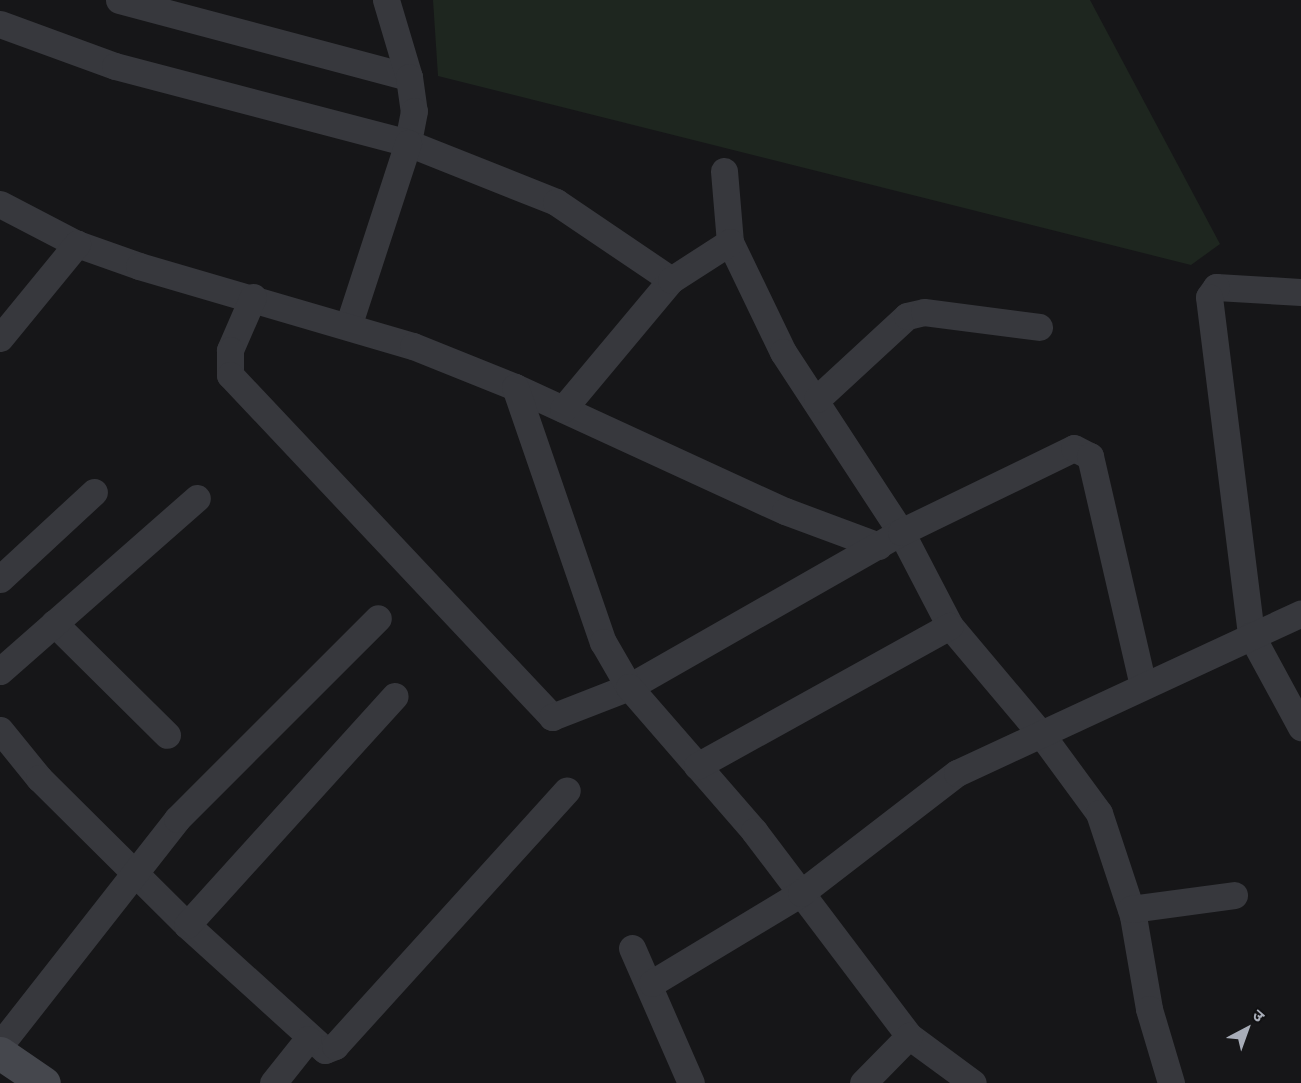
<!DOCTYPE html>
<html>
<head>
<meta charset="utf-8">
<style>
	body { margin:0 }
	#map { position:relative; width:1301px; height:1083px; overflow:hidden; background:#161618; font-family:"Archivo Narrow","Noto Sans Devanagari",sans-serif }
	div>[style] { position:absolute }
	.green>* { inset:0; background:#1e261f }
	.street>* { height:27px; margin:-13.5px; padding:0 13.5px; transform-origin:13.5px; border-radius:13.5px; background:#37383d }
	.secondary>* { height:33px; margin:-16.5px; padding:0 16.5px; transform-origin:16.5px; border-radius:16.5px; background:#45474d }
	span { translate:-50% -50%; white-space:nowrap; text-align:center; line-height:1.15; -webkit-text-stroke:6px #111113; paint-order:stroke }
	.north { position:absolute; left:1217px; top:999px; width:60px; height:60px; -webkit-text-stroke:4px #111113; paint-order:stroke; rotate:41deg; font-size:16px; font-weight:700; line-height:24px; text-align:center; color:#a8adb8 }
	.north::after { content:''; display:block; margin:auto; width:21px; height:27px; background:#a8adb8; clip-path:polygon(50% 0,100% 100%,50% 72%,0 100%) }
</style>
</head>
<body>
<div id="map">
	<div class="green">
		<div style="clip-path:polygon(433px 0,1090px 0,1220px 244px,1191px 265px,438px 76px)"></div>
	</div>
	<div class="street">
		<div style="left:119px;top:0;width:300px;rotate:14.9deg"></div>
		<div style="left:386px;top:0;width:80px;rotate:73.4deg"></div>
		<div style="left:409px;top:77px;width:34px;rotate:82deg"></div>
		<div style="left:414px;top:111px;width:33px;rotate:101deg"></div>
		<div style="left:408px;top:143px;width:159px;rotate:21.7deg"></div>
		<div style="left:556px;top:202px;width:139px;rotate:34.1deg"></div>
		<div style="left:0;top:24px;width:122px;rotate:20.1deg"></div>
		<div style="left:115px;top:66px;width:303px;rotate:14.7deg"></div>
		<div style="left:408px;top:143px;width:189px;rotate:108.1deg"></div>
		<div style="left:724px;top:171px;width:71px;rotate:85.2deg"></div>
		<div style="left:730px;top:242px;width:122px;rotate:64.3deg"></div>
		<div style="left:783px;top:352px;width:215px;rotate:56.8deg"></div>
		<div style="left:901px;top:532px;width:106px;rotate:62.5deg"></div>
		<div style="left:950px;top:626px;width:141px;rotate:49.9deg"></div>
		<div style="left:1041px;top:734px;width:98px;rotate:53.7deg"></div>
		<div style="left:1099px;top:813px;width:108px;rotate:71.7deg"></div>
		<div style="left:1133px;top:916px;width:94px;rotate:80.2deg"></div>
		<div style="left:1149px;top:1009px;width:77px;rotate:73.4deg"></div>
		<div style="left:0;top:204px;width:87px;rotate:27.5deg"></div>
		<div style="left:77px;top:244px;width:66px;rotate:19.5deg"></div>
		<div style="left:139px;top:266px;width:285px;rotate:16.3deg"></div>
		<div style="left:413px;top:346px;width:110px;rotate:21.9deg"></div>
		<div style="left:515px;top:387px;width:297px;rotate:24.7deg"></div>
		<div style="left:785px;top:511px;width:100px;rotate:20.4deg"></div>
		<div style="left:1301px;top:292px;width:85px;rotate:-176.6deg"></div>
		<div style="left:1216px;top:287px;width:12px;rotate:125deg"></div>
		<div style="left:1209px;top:297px;width:341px;rotate:82.9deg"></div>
		<div style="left:1251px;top:635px;width:105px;rotate:61.5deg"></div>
		<div style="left:253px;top:297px;width:58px;rotate:113.5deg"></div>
		<div style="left:230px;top:350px;width:25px;rotate:90deg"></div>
		<div style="left:230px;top:375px;width:470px;rotate:46.7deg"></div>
		<div style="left:552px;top:717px;width:83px;rotate:-21.3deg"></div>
		<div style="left:629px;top:687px;width:313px;rotate:-29.7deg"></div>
		<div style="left:901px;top:532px;width:192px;rotate:-25.9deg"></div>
		<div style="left:1074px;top:448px;width:18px;rotate:27deg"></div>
		<div style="left:1090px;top:456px;width:236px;rotate:77deg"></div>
		<div style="left:0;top:338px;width:122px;rotate:-50.7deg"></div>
		<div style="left:515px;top:387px;width:270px;rotate:71deg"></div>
		<div style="left:603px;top:642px;width:52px;rotate:60deg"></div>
		<div style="left:629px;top:687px;width:191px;rotate:49deg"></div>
		<div style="left:754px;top:831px;width:257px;rotate:52.9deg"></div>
		<div style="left:909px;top:1036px;width:79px;rotate:36.3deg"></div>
		<div style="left:817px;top:399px;width:122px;rotate:-42.7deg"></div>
		<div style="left:907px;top:316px;width:17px;rotate:-13deg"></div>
		<div style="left:924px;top:312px;width:116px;rotate:7.4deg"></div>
		<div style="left:563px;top:409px;width:168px;rotate:-50.1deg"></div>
		<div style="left:671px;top:280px;width:70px;rotate:-32.8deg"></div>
		<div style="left:0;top:579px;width:128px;rotate:-42.8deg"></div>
		<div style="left:54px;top:623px;width:159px;rotate:44.7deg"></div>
		<div style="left:0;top:671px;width:262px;rotate:-41.3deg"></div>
		<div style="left:0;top:730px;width:62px;rotate:50.9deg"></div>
		<div style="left:39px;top:778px;width:209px;rotate:44.8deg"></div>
		<div style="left:187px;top:925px;width:186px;rotate:42.2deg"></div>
		<div style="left:325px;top:1050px;width:11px;rotate:-22deg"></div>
		<div style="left:335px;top:1046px;width:345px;rotate:-47.8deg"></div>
		<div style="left:697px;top:766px;width:289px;rotate:-29deg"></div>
		<div style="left:1131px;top:909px;width:104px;rotate:-7.7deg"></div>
		<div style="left:187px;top:925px;width:309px;rotate:-47.8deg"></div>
		<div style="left:632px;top:948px;width:147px;rotate:66.4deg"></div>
		<div style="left:652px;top:983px;width:174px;rotate:-31.1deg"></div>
		<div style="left:801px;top:893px;width:197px;rotate:-37.6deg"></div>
		<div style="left:957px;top:773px;width:379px;rotate:-24.9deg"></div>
		<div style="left:0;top:1045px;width:287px;rotate:-51.9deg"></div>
		<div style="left:177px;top:819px;width:284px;rotate:-45deg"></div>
		<div style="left:273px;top:1083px;width:56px;rotate:-51.5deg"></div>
		<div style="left:863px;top:1083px;width:66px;rotate:-45.6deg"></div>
	</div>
	<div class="secondary">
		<div style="left:0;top:1053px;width:53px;rotate:34.3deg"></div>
	</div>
	<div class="north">उ</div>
</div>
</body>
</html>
